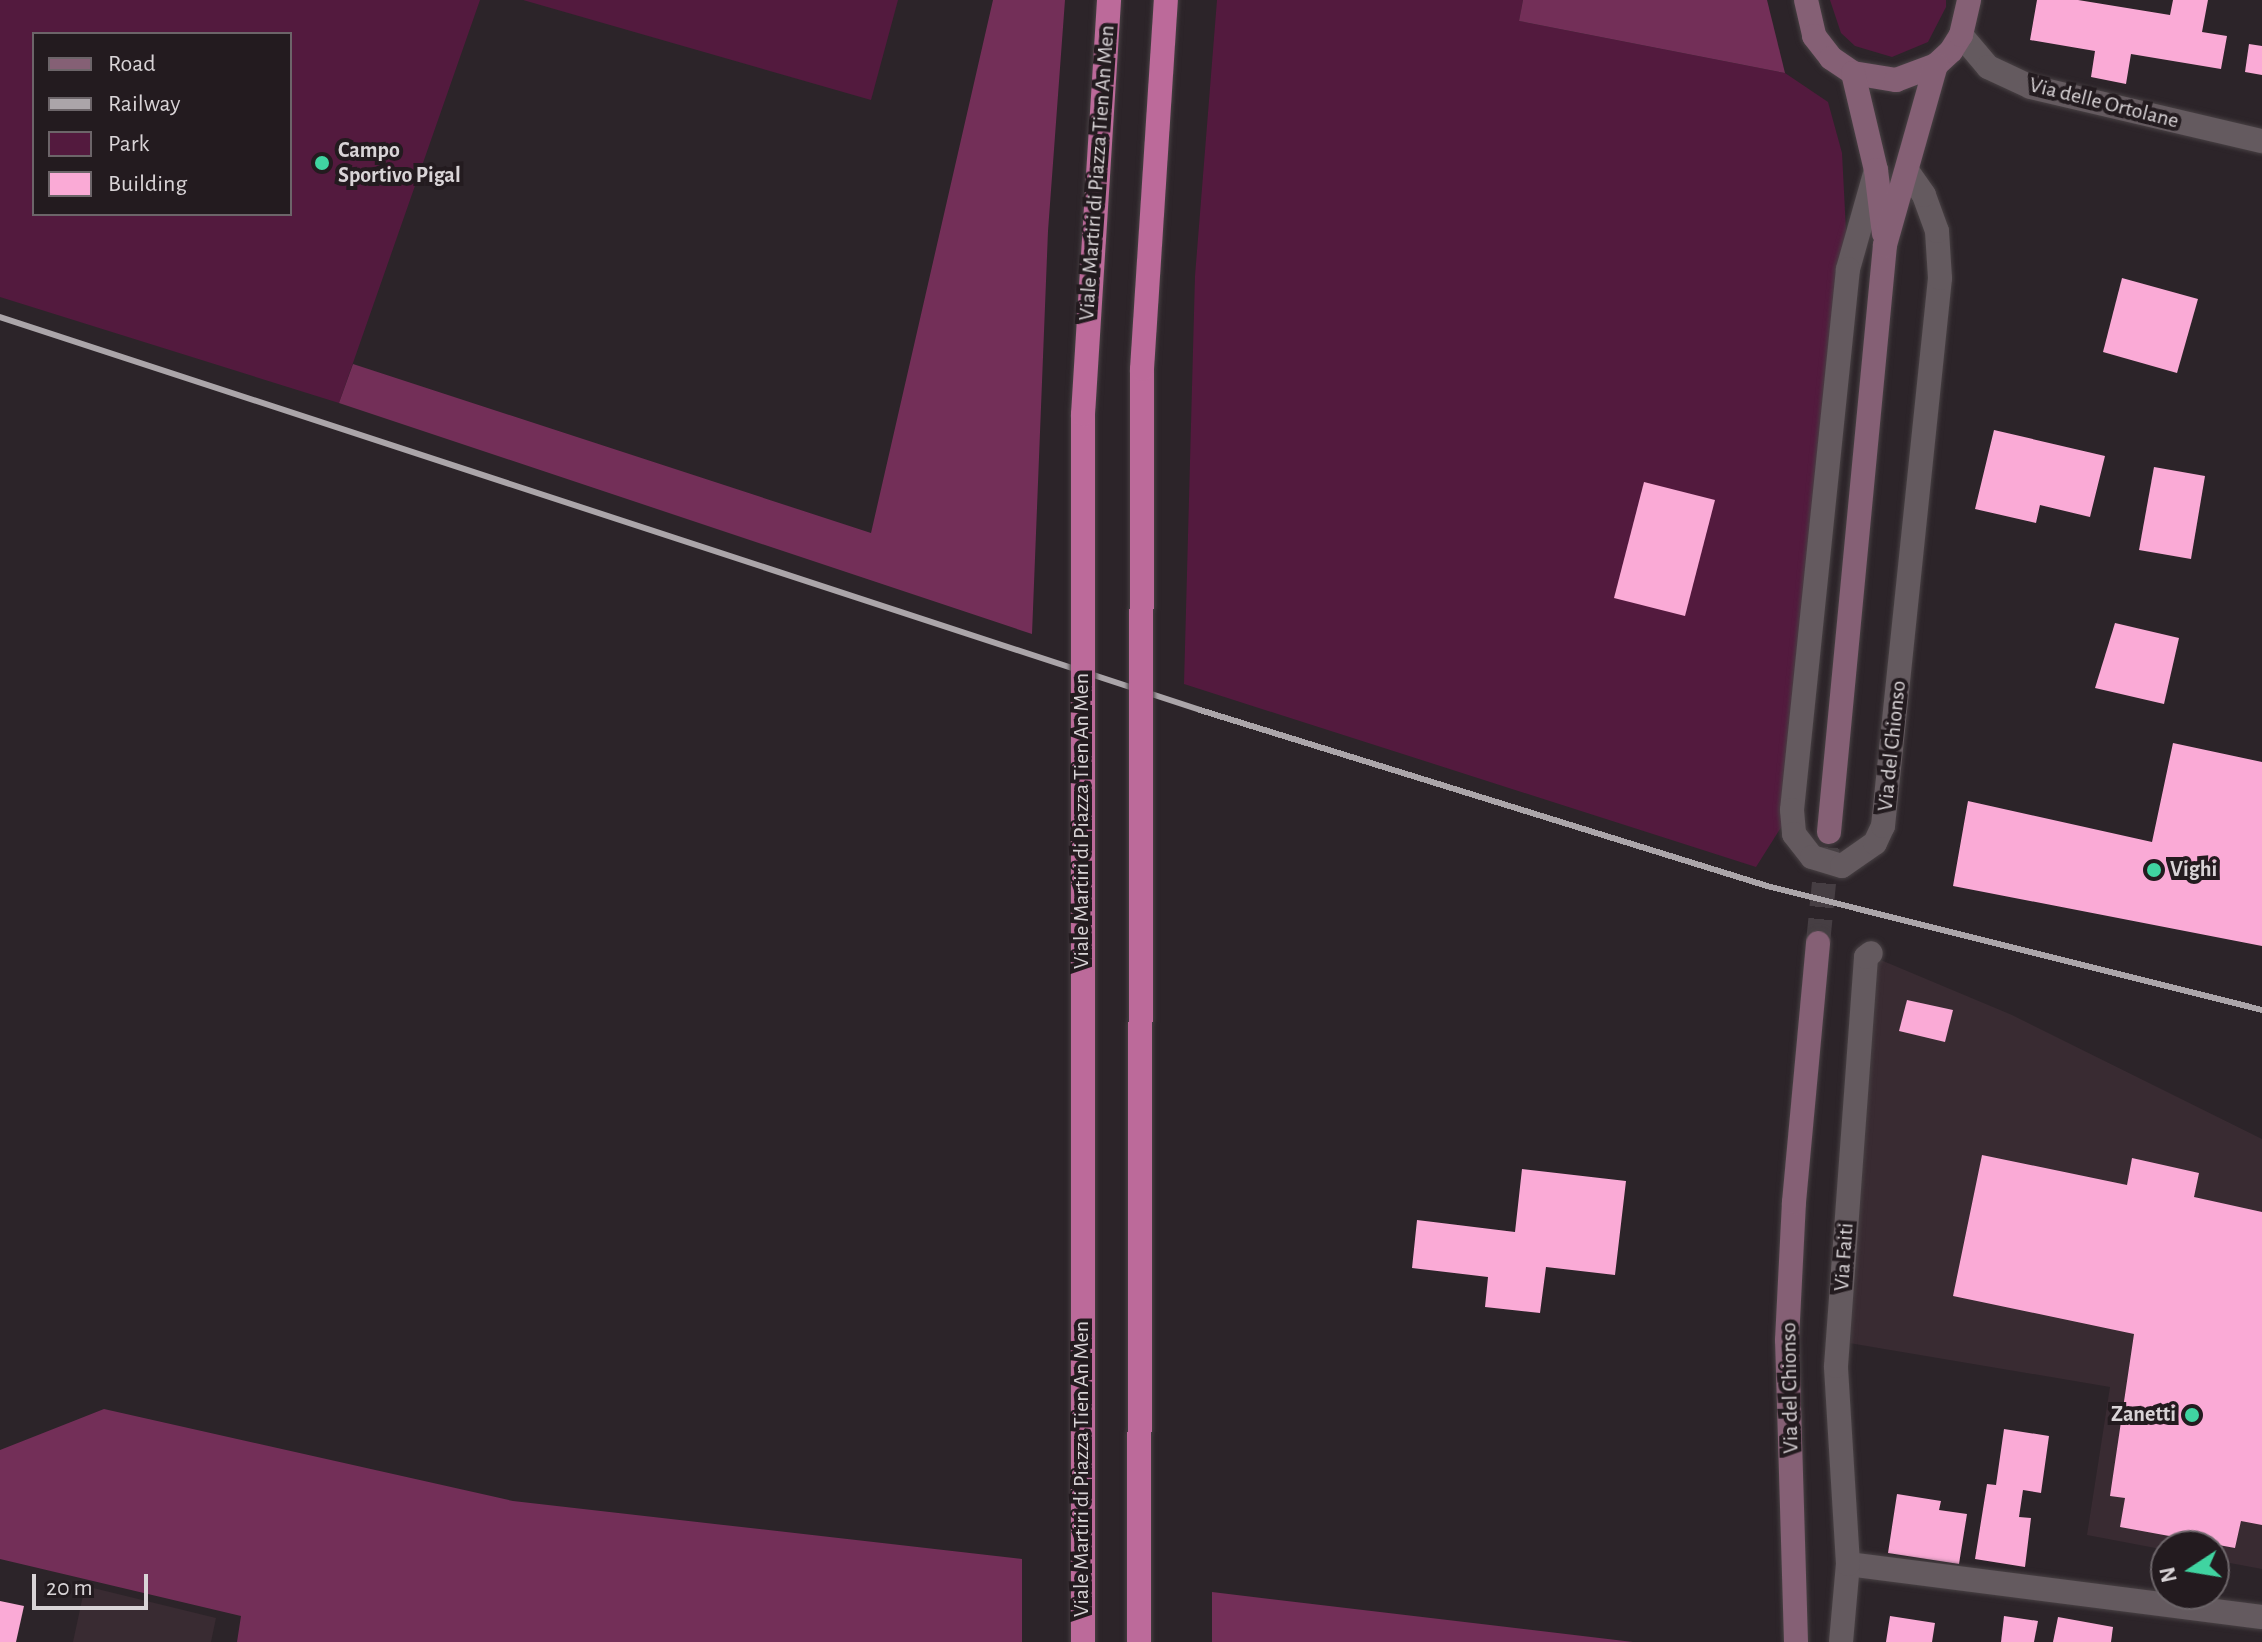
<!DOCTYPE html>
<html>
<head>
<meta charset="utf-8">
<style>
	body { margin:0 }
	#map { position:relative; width:2262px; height:1642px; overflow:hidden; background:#2c2429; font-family:"Alegreya Sans",sans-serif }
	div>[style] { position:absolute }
	.built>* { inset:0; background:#392b32 }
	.green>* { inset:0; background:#531a3e }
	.forest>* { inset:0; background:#732f58 }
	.building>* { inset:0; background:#faaad6 }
	.secondary-tunnel>* { height:24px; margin-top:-12px; transform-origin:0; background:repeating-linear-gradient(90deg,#463e43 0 24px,transparent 0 36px) }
	.roads { filter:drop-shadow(0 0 2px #484144) drop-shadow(0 0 2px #484144) }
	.minor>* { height:24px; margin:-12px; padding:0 12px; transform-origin:12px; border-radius:12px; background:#645a5f }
	.secondary>* { height:24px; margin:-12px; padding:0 12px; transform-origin:12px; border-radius:12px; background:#856075 }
	.rail>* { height:6px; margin:-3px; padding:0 3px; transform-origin:3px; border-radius:3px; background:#aba5a9 }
	.bridges { filter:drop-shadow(0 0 2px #484144) drop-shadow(0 0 2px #484144) }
	.trunk-bridge>* { height:24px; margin:-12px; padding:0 12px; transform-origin:12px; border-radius:12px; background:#bc6a9a }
	.dots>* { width:22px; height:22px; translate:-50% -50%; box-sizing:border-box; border:4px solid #231b1f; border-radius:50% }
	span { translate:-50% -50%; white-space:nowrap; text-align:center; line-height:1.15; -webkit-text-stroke:8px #231b1f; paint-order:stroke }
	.street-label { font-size:22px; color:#d9d4d7 }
	.poi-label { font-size:22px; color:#d9d4d7; font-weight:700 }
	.left { translate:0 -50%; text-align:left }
	.right { translate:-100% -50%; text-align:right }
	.legend { position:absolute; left:32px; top:32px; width:260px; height:184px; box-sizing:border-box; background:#231b1f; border:2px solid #6c6569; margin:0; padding:10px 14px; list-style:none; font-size:24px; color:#d9d4d7 }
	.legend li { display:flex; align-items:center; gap:16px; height:40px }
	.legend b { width:40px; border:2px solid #6c6569 }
	.north { position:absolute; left:2150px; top:1530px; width:80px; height:80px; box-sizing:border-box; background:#231b1f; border:2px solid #6c6569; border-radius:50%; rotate:258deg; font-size:22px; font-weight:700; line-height:32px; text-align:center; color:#d9d4d7 }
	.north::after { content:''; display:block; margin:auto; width:28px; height:36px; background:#40d4a1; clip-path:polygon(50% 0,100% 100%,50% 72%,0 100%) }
	.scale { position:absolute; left:32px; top:1574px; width:116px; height:36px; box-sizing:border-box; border:4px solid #d9d4d7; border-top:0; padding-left:10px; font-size:24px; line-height:28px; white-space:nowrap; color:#d9d4d7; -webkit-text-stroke:6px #231b1f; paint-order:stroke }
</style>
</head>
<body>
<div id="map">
	<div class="built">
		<div style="clip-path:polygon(1876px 958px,2012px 1015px,2262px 1139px,2262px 1569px,2214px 1560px,2214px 1546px,2166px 1546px,2166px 1550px,2087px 1535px,2110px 1387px,1849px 1343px)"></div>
		<div style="clip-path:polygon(85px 1586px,216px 1618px,211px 1642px,73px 1642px)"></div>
	</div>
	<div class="green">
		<div style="clip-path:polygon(evenodd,0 0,480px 0,339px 403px,0 297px,0 0,34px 34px,290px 34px,290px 214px,34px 214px,34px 34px)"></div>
		<div style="clip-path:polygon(523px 0,898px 0,871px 100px)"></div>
		<div style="clip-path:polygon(1217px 0,1523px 0,1519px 21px,1785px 73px,1828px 102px,1842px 153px,1848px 269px,1792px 810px,1756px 867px,1184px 684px,1195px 276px)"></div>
		<div style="clip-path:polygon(1830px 0,1946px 0,1946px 7px,1928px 42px,1892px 57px,1855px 46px,1841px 33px)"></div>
	</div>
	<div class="forest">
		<div style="clip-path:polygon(993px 0,1065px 0,1048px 231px,1032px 634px,339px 403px,353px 364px,871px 533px)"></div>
		<div style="clip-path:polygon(1523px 0,1767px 0,1785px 73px,1519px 21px)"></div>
		<div style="clip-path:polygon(104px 1409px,513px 1501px,1022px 1559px,1022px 1642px,237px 1642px,241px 1616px,0 1559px,0 1450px)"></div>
		<div style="clip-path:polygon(1212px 1592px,1633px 1642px,1212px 1642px)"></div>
	</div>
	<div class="building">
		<div style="clip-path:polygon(2037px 0,2078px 0,2170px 15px,2173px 0,2208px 0,2202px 32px,2227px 36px,2221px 69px,2131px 54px,2126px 84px,2091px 77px,2095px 51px,2030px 40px)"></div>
		<div style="clip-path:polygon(2249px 44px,2262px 46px,2262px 75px,2245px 72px)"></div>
		<div style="clip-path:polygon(2122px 278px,2198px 299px,2177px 373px,2103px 352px)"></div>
		<div style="clip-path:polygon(1994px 430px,2105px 456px,2090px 517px,2040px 505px,2036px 523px,1975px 509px)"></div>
		<div style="clip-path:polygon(2154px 467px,2205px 476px,2191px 559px,2139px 550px)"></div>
		<div style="clip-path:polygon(1644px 482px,1715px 500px,1685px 616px,1614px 598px)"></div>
		<div style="clip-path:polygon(2115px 623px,2179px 638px,2164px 704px,2095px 688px)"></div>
		<div style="clip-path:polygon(2173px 743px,2262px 762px,2262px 946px,1953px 886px,1968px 801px,2152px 842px)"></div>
		<div style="clip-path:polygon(1907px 1000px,1953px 1010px,1945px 1042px,1899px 1031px)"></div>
		<div style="clip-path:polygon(1982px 1155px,2127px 1185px,2132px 1158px,2199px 1173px,2194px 1197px,2262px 1212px,2262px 1525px,2241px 1521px,2235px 1548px,2120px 1527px,2125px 1498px,2110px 1496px,2134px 1334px,1953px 1296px)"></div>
		<div style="clip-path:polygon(1522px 1169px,1626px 1181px,1615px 1275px,1546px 1267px,1540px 1313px,1485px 1307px,1488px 1277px,1412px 1268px,1417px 1220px,1515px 1232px)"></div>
		<div style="clip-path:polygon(2004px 1429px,2049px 1436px,2041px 1493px,2023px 1490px,2019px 1517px,2031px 1518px,2025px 1567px,1975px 1559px,1987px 1484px,1996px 1485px)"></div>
		<div style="clip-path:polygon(1897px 1494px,1941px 1501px,1939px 1510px,1967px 1514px,1959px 1564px,1888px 1553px)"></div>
		<div style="clip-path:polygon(0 1601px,24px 1606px,16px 1642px,0 1642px)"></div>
		<div style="clip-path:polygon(1890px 1616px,1935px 1623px,1932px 1642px,1886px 1642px)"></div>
		<div style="clip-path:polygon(2004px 1616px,2038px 1621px,2034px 1642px,2001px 1642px)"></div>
		<div style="clip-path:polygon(2058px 1617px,2113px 1627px,2111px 1642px,2053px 1642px)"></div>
	</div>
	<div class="secondary-tunnel">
		<div style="left:1818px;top:943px;width:112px;rotate:-84.3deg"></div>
	</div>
	<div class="roads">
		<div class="minor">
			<div style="left:1961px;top:35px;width:42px;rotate:49.8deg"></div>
			<div style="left:1988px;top:67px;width:47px;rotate:24.9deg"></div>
			<div style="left:2031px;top:87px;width:237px;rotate:13.2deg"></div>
			<div style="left:1876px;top:170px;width:103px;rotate:105.8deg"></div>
			<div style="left:1848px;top:269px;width:544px;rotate:95.91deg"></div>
			<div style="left:1792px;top:810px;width:24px;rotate:85deg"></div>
			<div style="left:1794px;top:834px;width:29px;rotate:52deg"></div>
			<div style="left:1812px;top:857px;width:31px;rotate:17deg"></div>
			<div style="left:1842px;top:866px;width:40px;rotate:-34.9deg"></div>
			<div style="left:1875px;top:843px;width:19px;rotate:-65deg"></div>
			<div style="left:1883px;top:826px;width:551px;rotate:-84.06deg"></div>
			<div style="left:1940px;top:278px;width:47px;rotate:-93.7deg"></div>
			<div style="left:1937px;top:231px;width:38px;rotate:-110deg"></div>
			<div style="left:1924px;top:195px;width:29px;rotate:-125deg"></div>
			<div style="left:1848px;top:1564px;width:417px;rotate:7.3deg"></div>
			<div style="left:1841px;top:1642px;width:78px;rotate:-84.9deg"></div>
			<div style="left:1848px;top:1564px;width:198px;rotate:-93.5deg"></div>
			<div style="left:1836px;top:1366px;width:410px;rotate:-85.8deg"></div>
			<div style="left:1866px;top:957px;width:6px;rotate:-39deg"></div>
		</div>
		<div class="secondary">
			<div style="left:1806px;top:0;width:37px;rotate:77deg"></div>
			<div style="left:1814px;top:36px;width:28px;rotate:52deg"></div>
			<div style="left:1831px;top:58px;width:27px;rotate:34deg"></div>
			<div style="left:1853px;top:73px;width:44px;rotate:9.2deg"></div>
			<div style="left:1896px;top:80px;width:43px;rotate:-20.6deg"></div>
			<div style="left:1936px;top:65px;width:21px;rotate:-43deg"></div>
			<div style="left:1951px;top:51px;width:19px;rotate:-58deg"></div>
			<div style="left:1961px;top:35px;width:36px;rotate:-77deg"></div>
			<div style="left:1853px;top:73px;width:100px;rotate:76.7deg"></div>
			<div style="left:1876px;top:170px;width:64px;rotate:82.9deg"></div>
			<div style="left:1829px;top:832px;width:590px;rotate:-84.55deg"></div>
			<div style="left:1885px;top:245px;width:187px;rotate:-74.2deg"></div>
			<div style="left:1796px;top:1642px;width:302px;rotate:-91.7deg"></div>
			<div style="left:1787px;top:1340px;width:138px;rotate:-87.1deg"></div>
			<div style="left:1794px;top:1202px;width:260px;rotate:-84.7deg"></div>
		</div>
	</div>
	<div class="rail">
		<div style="left:0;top:317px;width:1263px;rotate:18.13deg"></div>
		<div style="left:1200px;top:710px;width:594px;rotate:17.24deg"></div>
		<div style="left:1767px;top:886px;width:510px;rotate:14.06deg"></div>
	</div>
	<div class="bridges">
		<div class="trunk-bridge">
			<div style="left:1083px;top:1642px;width:1228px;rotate:-90deg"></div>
			<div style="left:1083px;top:414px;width:415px;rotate:-86.4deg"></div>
			<div style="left:1139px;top:1642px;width:1273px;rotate:-89.86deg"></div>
			<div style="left:1142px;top:369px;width:370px;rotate:-86.3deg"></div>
		</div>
	</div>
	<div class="dots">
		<div style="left:322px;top:163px;background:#40d4a1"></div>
		<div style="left:2154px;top:870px;background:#40d4a1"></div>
		<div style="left:2192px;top:1415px;background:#40d4a1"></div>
	</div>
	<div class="street-label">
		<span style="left:2104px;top:103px;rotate:14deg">Via delle Ortolane</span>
		<span style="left:1097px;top:173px;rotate:-86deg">Viale Martiri di Piazza Tien An Men</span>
		<span style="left:1892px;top:746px;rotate:-84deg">Via del Chionso</span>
		<span style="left:1082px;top:821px;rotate:-90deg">Viale Martiri di Piazza Tien An Men</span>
		<span style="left:1844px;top:1257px;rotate:-86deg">Via Faiti</span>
		<span style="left:1790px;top:1388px;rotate:-91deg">Via del Chionso</span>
		<span style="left:1082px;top:1469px;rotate:-90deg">Viale Martiri di Piazza Tien An Men</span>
	</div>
	<div class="poi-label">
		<span class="left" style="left:338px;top:163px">Campo<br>Sportivo Pigal</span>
		<span class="left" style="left:2170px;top:870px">Vighi</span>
		<span class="right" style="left:2176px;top:1415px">Zanetti</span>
	</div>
	<ul class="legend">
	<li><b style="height:10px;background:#856075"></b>Road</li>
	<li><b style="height:10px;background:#aba5a9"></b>Railway</li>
	<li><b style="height:22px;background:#531a3e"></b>Park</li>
	<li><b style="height:22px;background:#faaad6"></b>Building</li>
	</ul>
	<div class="north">N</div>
	<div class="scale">20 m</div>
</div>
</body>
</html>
